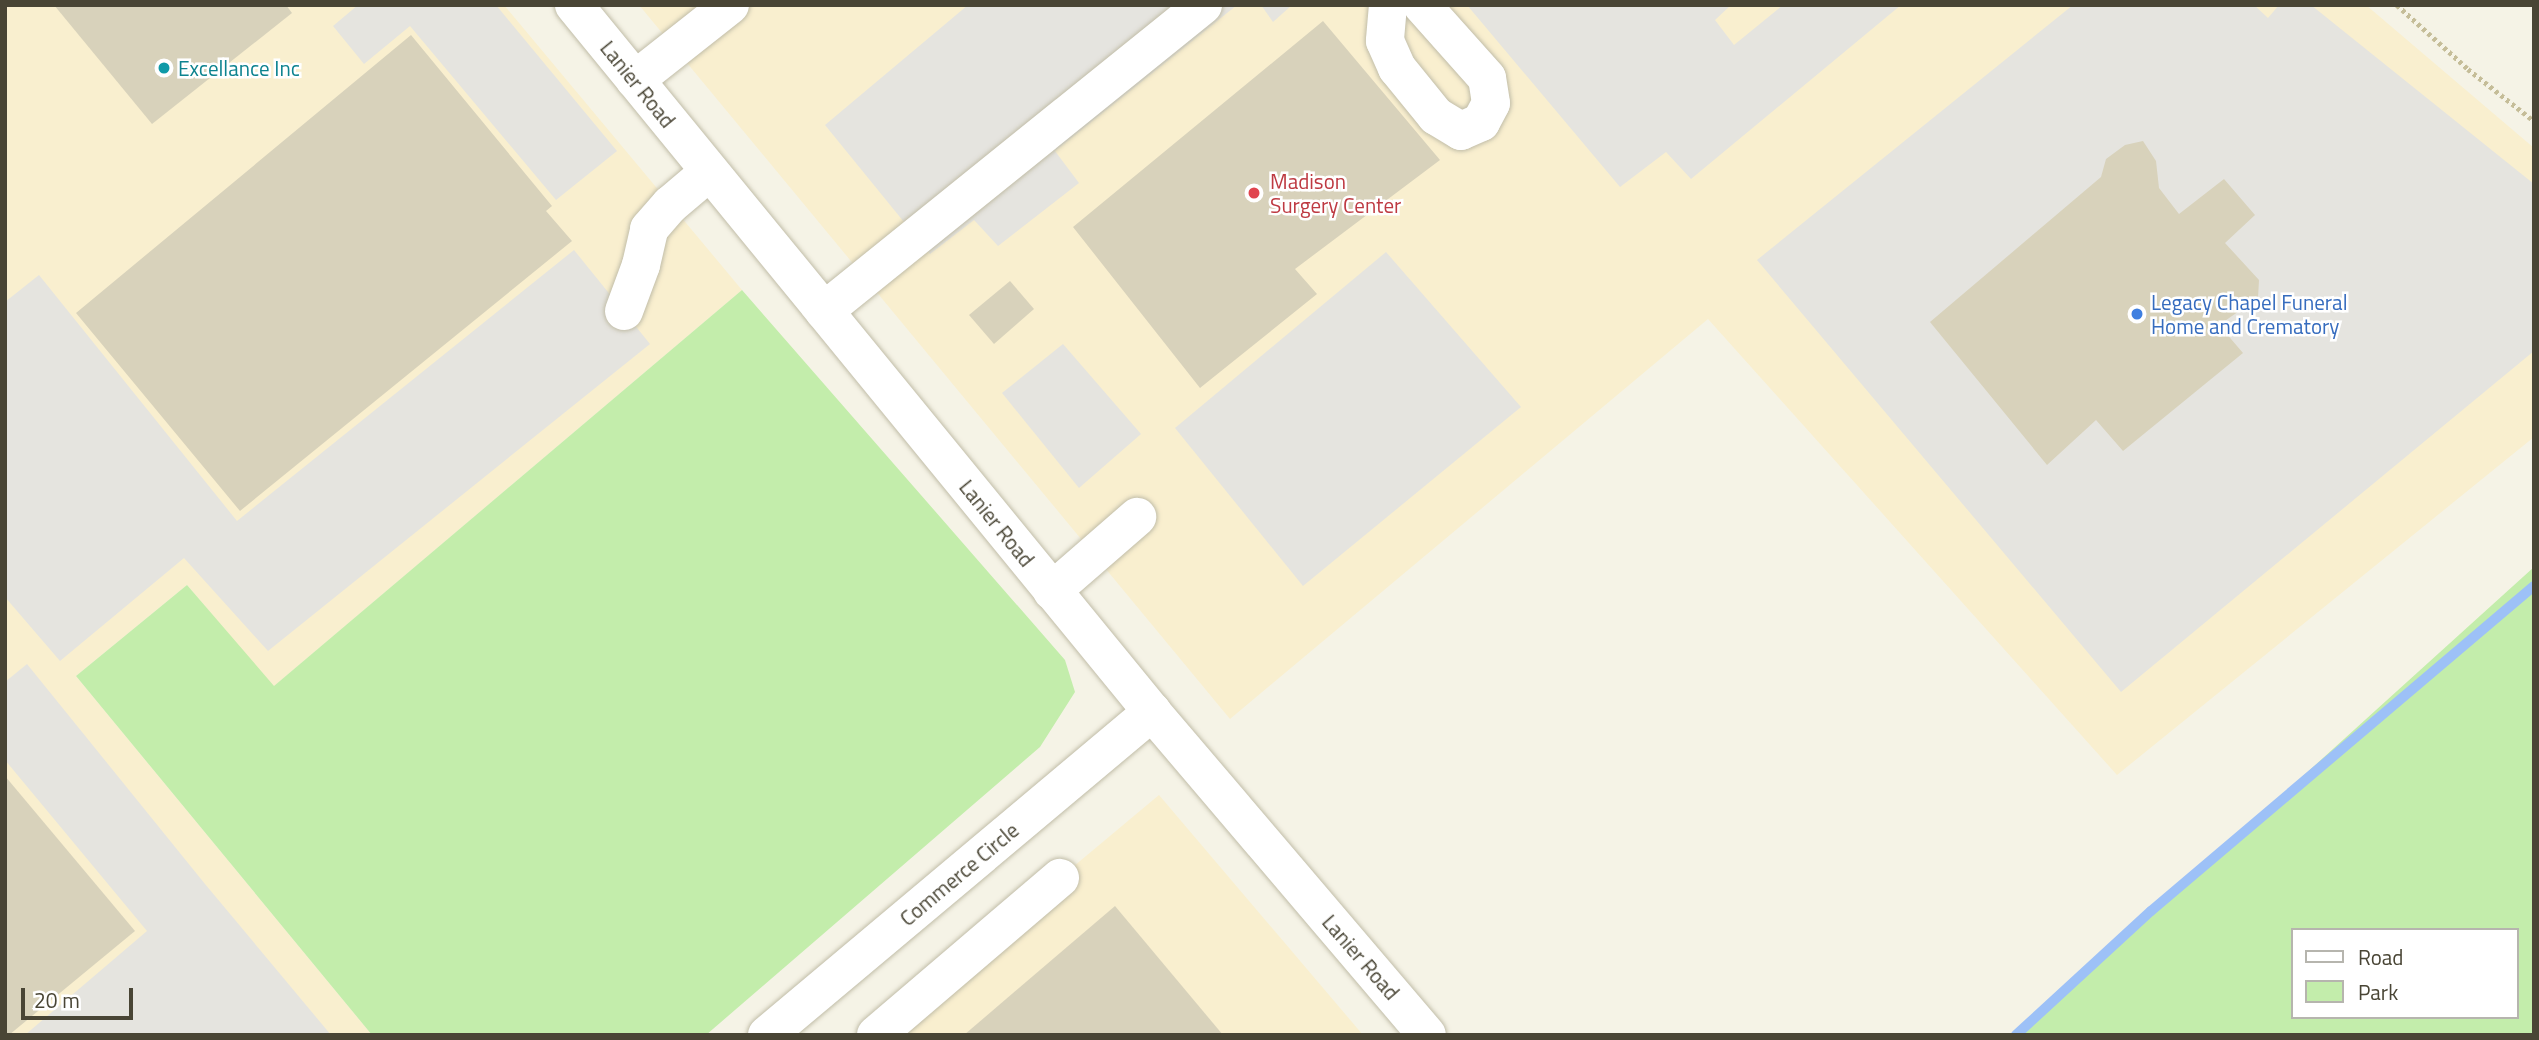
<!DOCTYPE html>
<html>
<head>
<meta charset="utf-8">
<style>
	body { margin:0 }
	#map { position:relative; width:2539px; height:1040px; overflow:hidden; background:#f5f3e6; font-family:"Titillium Web",sans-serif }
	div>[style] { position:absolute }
	.commercial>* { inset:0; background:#f9efcf }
	.green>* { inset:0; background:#c3edab }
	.parking>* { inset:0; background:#e5e4df }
	.stream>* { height:10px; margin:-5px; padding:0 5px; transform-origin:5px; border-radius:5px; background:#9dc1f7 }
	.building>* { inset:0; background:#d8d2bb }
	.path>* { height:4.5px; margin-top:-2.25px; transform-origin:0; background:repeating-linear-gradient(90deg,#c5bd98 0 3.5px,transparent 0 7px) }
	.roads { filter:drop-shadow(0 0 2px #c1bda8) drop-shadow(0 0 2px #c1bda8) }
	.minor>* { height:38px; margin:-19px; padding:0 19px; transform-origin:19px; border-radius:19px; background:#fff }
	.dots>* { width:19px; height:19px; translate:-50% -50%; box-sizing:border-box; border:4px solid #fff; border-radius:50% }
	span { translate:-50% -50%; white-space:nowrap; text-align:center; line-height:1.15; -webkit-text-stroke:5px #fff; paint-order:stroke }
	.culture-label { font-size:21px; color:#0d838f }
	.left { translate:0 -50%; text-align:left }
	.street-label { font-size:21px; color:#494535 }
	.health-label { font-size:21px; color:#be3a42 }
	.shop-label { font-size:21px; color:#366cbe }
	.frame { position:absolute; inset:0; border:7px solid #494535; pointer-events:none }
	.legend { position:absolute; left:2291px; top:928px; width:228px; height:91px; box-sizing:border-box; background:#fff; border:2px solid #b6b5ae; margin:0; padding:9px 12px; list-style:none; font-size:21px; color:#494535 }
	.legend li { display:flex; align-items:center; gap:14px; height:35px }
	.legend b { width:35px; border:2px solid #b6b5ae }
	.scale { position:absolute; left:21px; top:988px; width:112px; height:32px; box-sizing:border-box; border:4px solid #494535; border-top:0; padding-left:9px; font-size:21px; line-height:24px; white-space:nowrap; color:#494535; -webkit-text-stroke:5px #fff; paint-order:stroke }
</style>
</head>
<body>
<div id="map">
	<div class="commercial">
		<div style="clip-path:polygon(5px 5px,504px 5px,742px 290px,273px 687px,187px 585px,76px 676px,372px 1035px,5px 1035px)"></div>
		<div style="clip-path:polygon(639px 5px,2366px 5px,2534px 148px,2534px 437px,2117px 775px,1708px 319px,1230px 719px)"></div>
		<div style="clip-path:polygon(1159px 795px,1363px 1035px,872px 1035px)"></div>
	</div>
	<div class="green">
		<div style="clip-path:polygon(742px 290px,1065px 660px,1075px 692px,1040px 747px,706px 1035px,372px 1035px,76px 676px,187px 585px,274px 686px)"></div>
		<div style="clip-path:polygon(evenodd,2534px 567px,2534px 1035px,2017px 1035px,2534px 567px,2292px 930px,2516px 930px,2516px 1017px,2292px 1017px,2292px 930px)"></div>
	</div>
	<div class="parking">
		<div style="clip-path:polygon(358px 5px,496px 5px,617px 151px,556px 200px,410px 26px,364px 64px,333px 26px)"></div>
		<div style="clip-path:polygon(968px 5px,1237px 5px,1055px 151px,1079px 183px,998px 246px,974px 220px,930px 254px,825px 125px)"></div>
		<div style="clip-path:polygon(1261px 5px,1292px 5px,1273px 22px)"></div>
		<div style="clip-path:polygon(1467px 5px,1731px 5px,1715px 20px,1734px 45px,1783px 5px,1901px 5px,1691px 179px,1666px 152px,1620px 187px)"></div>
		<div style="clip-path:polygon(2073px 5px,2254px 5px,2268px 18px,2279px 5px,2311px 5px,2534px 184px,2534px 351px,2121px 692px,1757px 260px)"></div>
		<div style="clip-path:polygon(574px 250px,650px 344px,268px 651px,184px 558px,60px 661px,5px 597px,5px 302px,39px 275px,237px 521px)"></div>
		<div style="clip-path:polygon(1386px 252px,1521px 407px,1303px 586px,1175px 428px)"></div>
		<div style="clip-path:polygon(1063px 344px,1141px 434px,1079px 488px,1002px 393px)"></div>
		<div style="clip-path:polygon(27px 664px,205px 884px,331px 1035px,25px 1035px,147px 931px,5px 760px,5px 682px)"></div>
	</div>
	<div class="stream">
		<div style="left:2016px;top:1035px;width:183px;rotate:-42.6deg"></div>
		<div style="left:2151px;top:911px;width:502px;rotate:-40.32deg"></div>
	</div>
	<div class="building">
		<div style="clip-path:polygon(54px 5px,286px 5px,292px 13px,152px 124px)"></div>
		<div style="clip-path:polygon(1323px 21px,1440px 160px,1295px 269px,1317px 294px,1200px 388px,1073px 227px)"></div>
		<div style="clip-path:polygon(411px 35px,552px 206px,546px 211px,572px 241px,240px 511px,76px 313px)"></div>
		<div style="clip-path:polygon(2143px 141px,2156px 161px,2159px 188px,2179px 214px,2224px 179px,2255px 215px,2225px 243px,2259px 280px,2258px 298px,2219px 325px,2243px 353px,2123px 451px,2096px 420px,2047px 465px,1930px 322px,2101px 177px,2106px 159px,2125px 145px)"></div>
		<div style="clip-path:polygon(1010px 281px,1034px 309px,994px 344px,969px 315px)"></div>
		<div style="clip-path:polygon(5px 776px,135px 931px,9px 1035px,5px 1035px)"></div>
		<div style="clip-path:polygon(1115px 906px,1223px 1035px,964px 1035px)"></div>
	</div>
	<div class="path">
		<div style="left:2397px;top:5px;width:96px;rotate:42deg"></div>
		<div style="left:2468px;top:69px;width:84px;rotate:38.2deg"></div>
	</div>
	<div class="roads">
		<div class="minor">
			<div style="left:574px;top:5px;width:913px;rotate:50.73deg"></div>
			<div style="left:1152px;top:712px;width:424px;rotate:49.6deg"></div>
			<div style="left:1388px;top:5px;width:36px;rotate:95deg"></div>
			<div style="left:1385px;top:41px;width:30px;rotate:66deg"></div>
			<div style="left:1397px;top:68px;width:62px;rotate:50.9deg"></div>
			<div style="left:1436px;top:116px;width:29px;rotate:31deg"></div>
			<div style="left:1461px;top:131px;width:22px;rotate:-24deg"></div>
			<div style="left:1481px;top:122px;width:21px;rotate:-62deg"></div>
			<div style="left:1491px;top:103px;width:25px;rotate:-99deg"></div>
			<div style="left:1487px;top:78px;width:98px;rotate:-131.7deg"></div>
			<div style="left:635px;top:80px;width:121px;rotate:-38.3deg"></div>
			<div style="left:624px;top:311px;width:49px;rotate:-69.7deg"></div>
			<div style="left:641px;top:265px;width:37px;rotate:-77deg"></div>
			<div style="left:649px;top:229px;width:32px;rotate:-49deg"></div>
			<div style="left:670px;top:205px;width:51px;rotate:-40.2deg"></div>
			<div style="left:824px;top:311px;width:487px;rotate:-38.9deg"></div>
			<div style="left:1052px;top:591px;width:113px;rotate:-41deg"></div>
			<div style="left:767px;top:1035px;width:503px;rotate:-40deg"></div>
			<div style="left:876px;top:1035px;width:242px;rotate:-40.5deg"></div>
		</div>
	</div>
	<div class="dots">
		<div style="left:164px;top:68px;background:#0f9aa8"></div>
		<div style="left:1254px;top:193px;background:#e0444e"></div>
		<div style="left:2137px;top:314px;background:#3f7fe0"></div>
	</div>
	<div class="culture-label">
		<span class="left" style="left:178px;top:68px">Excellance Inc</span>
	</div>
	<div class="street-label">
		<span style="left:638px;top:84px;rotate:51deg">Lanier Road</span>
		<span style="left:997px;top:523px;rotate:51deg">Lanier Road</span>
		<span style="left:959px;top:874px;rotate:-40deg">Commerce Circle</span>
		<span style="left:1361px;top:957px;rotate:49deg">Lanier Road</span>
	</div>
	<div class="health-label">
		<span class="left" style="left:1270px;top:193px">Madison<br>Surgery Center</span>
	</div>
	<div class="shop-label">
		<span class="left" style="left:2151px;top:314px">Legacy Chapel Funeral<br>Home and Crematory</span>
	</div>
	<div class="frame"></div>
	<ul class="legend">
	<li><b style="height:9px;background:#fff"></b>Road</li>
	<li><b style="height:19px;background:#c3edab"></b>Park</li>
	</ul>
	<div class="scale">20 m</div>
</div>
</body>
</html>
